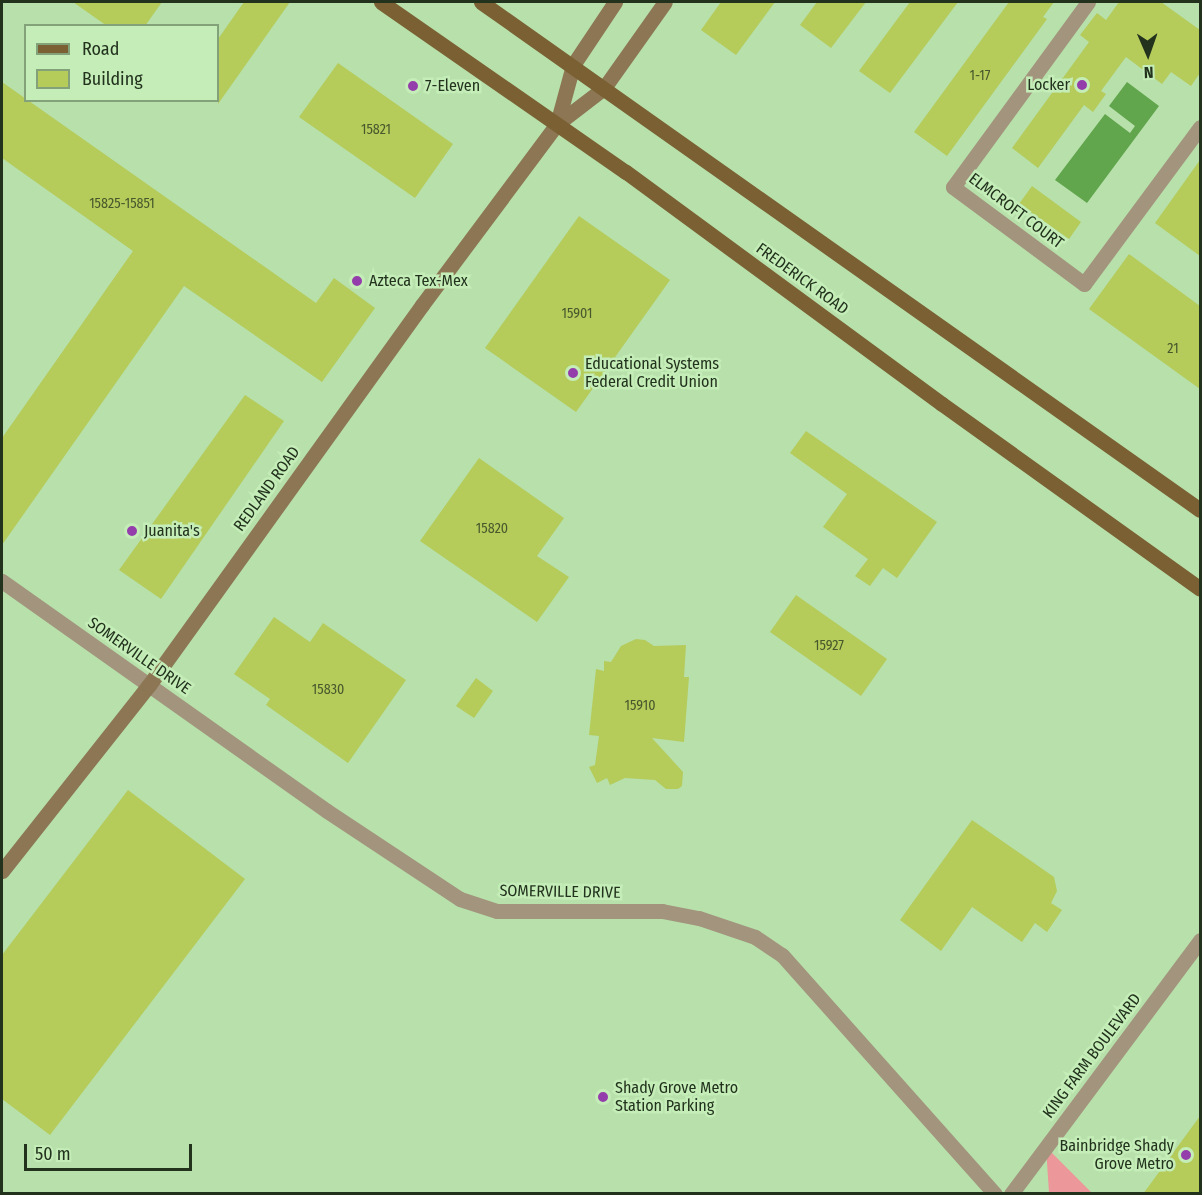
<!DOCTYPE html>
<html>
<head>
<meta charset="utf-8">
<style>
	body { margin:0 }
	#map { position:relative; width:1202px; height:1195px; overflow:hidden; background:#b7e0ab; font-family:"Fira Sans Condensed",sans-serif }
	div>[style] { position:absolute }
	.green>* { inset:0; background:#ec9799 }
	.water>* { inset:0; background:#61a54c }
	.building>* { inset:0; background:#b5cb5a }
	.street>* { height:15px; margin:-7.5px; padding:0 7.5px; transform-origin:7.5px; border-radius:7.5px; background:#a3947d }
	.secondary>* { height:15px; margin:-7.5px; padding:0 7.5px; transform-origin:7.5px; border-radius:7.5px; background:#8c7653 }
	.primary>* { height:15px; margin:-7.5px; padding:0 7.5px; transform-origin:7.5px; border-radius:7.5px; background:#7a6033 }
	.dots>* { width:16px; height:16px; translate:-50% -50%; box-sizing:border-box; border:3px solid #c4edb8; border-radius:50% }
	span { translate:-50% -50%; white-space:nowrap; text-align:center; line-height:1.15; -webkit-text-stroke:5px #c4edb8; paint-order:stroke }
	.number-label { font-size:14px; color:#47582c }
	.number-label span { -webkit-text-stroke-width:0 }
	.poi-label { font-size:16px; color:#22321d }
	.right { translate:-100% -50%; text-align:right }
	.left { translate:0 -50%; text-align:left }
	.street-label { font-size:16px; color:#22321d }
	.frame { position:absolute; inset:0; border:3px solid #22321d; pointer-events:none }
	.legend { position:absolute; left:24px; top:24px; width:195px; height:78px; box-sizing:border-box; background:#c4edb8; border:2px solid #83a27a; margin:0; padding:8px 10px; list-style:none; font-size:18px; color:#22321d }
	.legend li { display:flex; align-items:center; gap:12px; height:30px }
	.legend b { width:30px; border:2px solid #83a27a }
	.north { position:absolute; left:1118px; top:24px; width:60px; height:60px; -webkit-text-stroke:4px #c4edb8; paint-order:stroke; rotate:178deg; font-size:16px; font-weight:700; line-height:24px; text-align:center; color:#22321d }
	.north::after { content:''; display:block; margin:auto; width:21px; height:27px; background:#22321d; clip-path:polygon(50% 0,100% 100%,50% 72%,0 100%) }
	.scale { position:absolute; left:24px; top:1144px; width:168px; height:27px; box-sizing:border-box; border:3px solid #22321d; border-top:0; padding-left:8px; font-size:18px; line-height:21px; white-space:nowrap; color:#22321d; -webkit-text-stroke:4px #c4edb8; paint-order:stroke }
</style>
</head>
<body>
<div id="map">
	<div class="green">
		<div style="clip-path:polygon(1046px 1147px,1092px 1193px,1049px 1193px)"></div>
	</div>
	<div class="water">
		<div style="clip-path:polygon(1127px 82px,1159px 106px,1087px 203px,1055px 180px,1105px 114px,1130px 133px,1135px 126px,1109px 106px)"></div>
	</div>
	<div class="building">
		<div style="clip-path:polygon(73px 2px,162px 2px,145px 26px,107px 26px)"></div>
		<div style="clip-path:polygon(244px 2px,290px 2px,218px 104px,218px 39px)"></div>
		<div style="clip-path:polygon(721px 2px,775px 2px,736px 55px,701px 30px)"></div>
		<div style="clip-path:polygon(817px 2px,866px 2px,831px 48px,800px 25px)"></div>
		<div style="clip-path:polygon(910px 2px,958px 2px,890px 93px,859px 71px)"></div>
		<div style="clip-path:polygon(1009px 2px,1054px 2px,1043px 17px,1047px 19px,947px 156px,914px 132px)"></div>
		<div style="clip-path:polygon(1119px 2px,1161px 2px,1200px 30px,1200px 73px,1191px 86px,1171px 72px,1162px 84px,1126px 57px,1101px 91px,1106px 94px,1093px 112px,1084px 105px,1038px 168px,1012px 148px,1089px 42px,1080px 35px,1097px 13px,1106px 20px)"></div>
		<div style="clip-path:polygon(338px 63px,453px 144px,415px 198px,299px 117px)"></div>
		<div style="clip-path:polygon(2px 82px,316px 303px,334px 278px,375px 308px,322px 382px,184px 286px,2px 545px,2px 438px,133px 251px,2px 158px)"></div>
		<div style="clip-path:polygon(1200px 160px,1200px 256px,1155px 223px)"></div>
		<div style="clip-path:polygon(1032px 186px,1081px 222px,1069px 239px,1019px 204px)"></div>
		<div style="clip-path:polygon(579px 216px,670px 280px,576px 412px,485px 348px)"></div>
		<div style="clip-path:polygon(1129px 254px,1200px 306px,1200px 389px,1089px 309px)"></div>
		<div style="clip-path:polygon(245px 395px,284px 421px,161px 599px,119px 570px)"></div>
		<div style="clip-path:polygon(806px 431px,937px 522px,897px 578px,883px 568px,870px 586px,855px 576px,868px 559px,823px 527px,847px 494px,790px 453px)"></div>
		<div style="clip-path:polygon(479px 458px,564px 518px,537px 556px,569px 577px,537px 622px,420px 541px)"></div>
		<div style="clip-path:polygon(796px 595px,887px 659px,861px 696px,770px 632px)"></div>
		<div style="clip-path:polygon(274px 617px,310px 642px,323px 623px,406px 680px,348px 763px,266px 705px,270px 699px,234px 674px)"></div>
		<div style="clip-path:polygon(636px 639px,645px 640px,654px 646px,686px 645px,684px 677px,689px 677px,684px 742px,652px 738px,683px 772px,682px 786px,678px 789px,666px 789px,655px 780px,625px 778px,610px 785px,607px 778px,597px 783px,589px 767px,595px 765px,599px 736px,589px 735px,596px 669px,604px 671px,604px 661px,611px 662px,621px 646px)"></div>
		<div style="clip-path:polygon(476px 678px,493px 691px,474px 718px,456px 706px)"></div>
		<div style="clip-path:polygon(128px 790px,245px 879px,50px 1135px,2px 1099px,2px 955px)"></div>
		<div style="clip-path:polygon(972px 820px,1054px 877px,1057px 891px,1051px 903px,1062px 910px,1047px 932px,1035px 923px,1022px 942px,972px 907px,941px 951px,900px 920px)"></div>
		<div style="clip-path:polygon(1200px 1116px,1200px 1194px,1143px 1194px)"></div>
	</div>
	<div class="street">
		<div style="left:1088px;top:2px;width:229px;rotate:126.1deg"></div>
		<div style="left:953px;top:187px;width:163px;rotate:36.5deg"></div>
		<div style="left:1084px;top:284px;width:195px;rotate:-53.5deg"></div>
		<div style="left:2px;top:581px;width:398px;rotate:35.3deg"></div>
		<div style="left:327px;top:811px;width:159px;rotate:33.5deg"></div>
		<div style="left:460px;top:899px;width:39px;rotate:18deg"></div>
		<div style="left:497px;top:911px;width:165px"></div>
		<div style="left:662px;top:911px;width:38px;rotate:11deg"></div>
		<div style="left:699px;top:918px;width:59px;rotate:18.7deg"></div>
		<div style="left:755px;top:937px;width:32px;rotate:34deg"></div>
		<div style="left:782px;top:955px;width:320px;rotate:48.3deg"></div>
		<div style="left:1011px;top:1194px;width:317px;rotate:-53.3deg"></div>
	</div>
	<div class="secondary">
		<div style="left:557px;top:124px;width:61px;rotate:-74.8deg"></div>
		<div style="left:573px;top:65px;width:76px;rotate:-56.3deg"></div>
		<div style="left:2px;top:871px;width:237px;rotate:-51.7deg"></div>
		<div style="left:149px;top:685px;width:468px;rotate:-54.3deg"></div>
		<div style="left:422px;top:305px;width:226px;rotate:-53.3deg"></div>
		<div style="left:557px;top:124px;width:59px;rotate:-37.5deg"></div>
		<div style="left:604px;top:88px;width:105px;rotate:-54.7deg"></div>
	</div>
	<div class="primary">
		<div style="left:381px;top:2px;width:298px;rotate:34.8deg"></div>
		<div style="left:626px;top:172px;width:392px;rotate:36.3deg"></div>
		<div style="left:942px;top:404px;width:317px;rotate:35.6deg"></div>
		<div style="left:481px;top:2px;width:880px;rotate:35.24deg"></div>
	</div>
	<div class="dots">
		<div style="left:1082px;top:85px;background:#943eab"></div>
		<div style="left:413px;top:86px;background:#943eab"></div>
		<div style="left:357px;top:281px;background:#943eab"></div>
		<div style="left:573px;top:373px;background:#943eab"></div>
		<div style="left:132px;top:531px;background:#943eab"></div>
		<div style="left:603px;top:1097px;background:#943eab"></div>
		<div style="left:1186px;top:1155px;background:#943eab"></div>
	</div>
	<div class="number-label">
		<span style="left:980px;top:76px">1-17</span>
		<span style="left:376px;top:130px">15821</span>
		<span style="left:122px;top:204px">15825-15851</span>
		<span style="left:577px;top:314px">15901</span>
		<span style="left:1173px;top:349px">21</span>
		<span style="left:492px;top:529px">15820</span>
		<span style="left:829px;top:646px">15927</span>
		<span style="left:328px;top:690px">15830</span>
		<span style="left:640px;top:706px">15910</span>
	</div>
	<div class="poi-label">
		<span class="right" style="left:1070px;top:85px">Locker</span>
		<span class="left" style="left:425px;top:86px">7-Eleven</span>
		<span class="left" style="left:369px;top:281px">Azteca Tex-Mex</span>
		<span class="left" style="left:585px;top:373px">Educational Systems<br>Federal Credit Union</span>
		<span class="left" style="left:144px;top:531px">Juanita's</span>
		<span class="left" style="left:615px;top:1097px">Shady Grove Metro<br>Station Parking</span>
		<span class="right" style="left:1174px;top:1155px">Bainbridge Shady<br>Grove Metro</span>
	</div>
	<div class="street-label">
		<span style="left:1016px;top:211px;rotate:37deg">ELMCROFT COURT</span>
		<span style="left:802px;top:279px;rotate:36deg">FREDERICK ROAD</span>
		<span style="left:267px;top:489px;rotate:-54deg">REDLAND ROAD</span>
		<span style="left:139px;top:656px;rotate:35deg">SOMERVILLE DRIVE</span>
		<span style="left:560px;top:892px;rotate:1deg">SOMERVILLE DRIVE</span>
		<span style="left:1092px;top:1056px;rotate:-53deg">KING FARM BOULEVARD</span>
	</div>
	<div class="frame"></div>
	<ul class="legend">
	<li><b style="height:8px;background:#7a6033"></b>Road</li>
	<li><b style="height:16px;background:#b5cb5a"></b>Building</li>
	</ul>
	<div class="north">N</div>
	<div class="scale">50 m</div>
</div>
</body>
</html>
